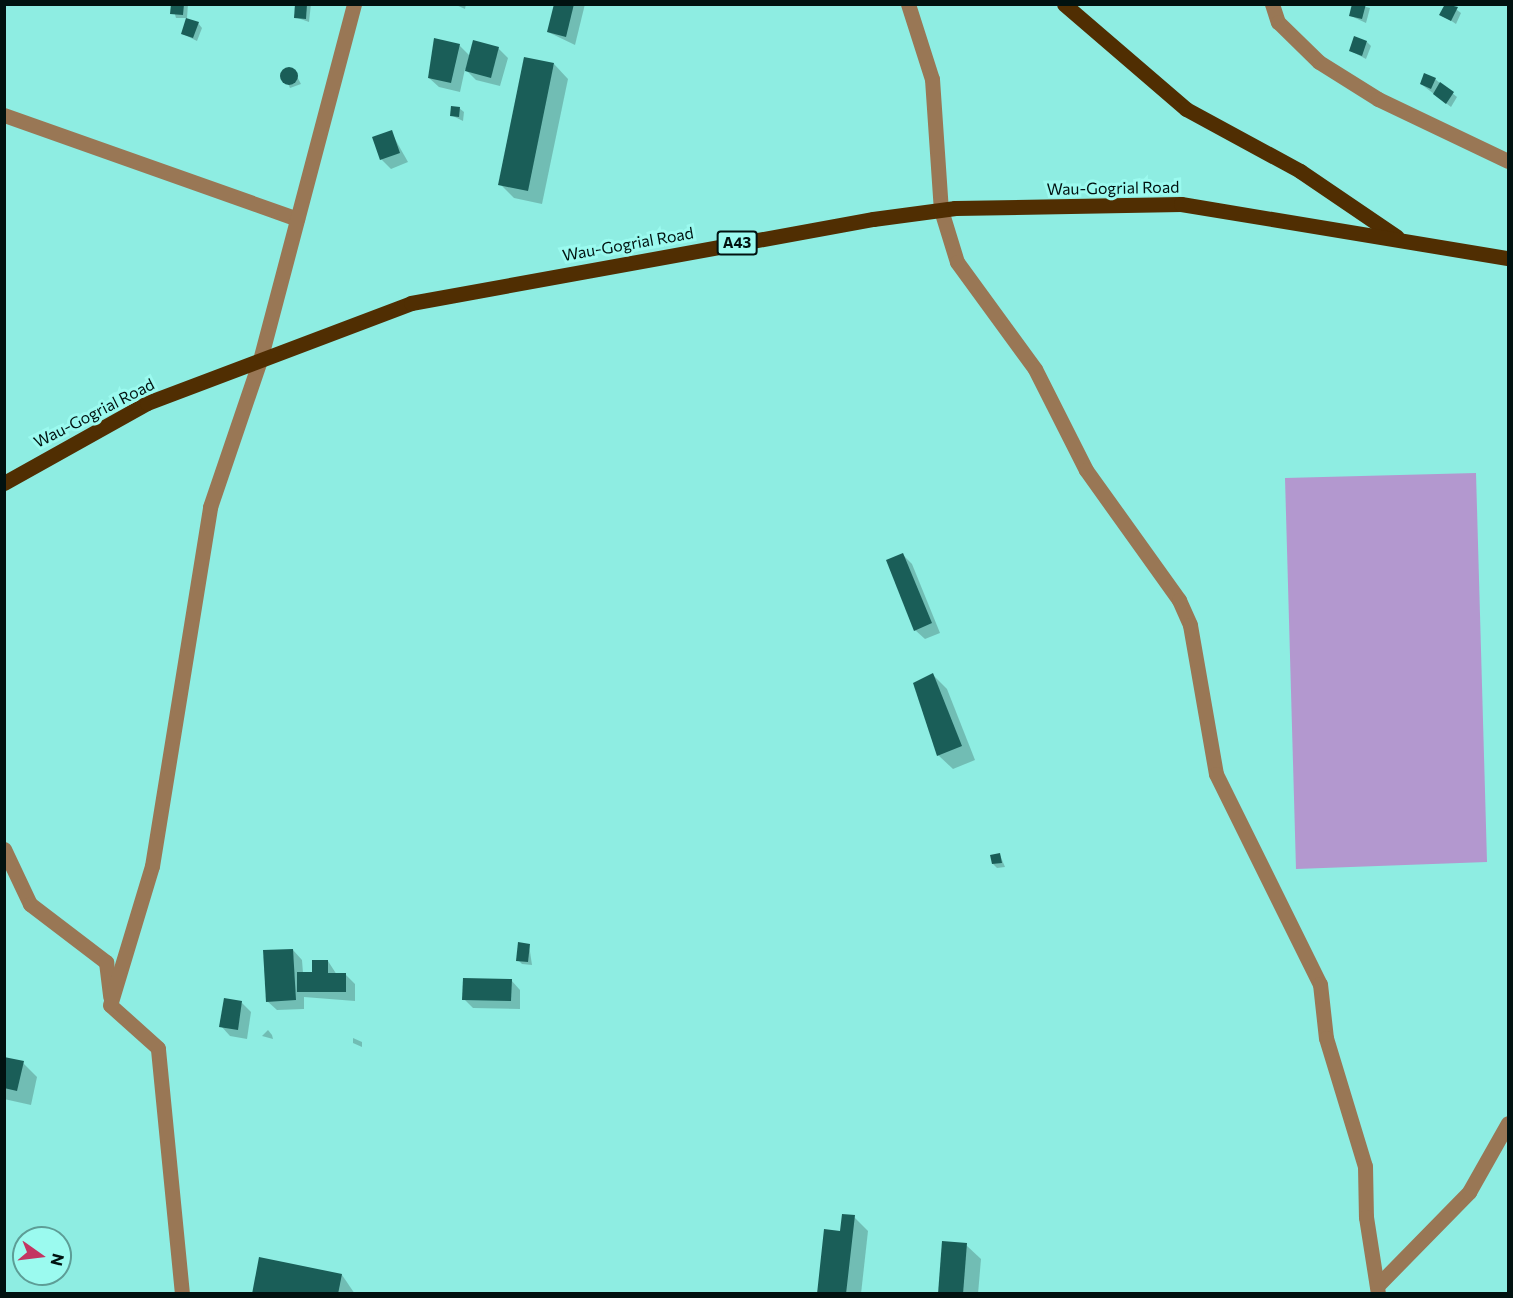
<!DOCTYPE html>
<html>
<head>
<meta charset="utf-8">
<style>
	body { margin:0 }
	#map { position:relative; width:1513px; height:1298px; overflow:hidden; background:#8eede2; font-family:Commissioner,sans-serif }
	div>[style] { position:absolute }
	.forest>* { inset:0; background:#b398cf }
	.shadow>* { inset:0; background:#0003 }
	.building>* { inset:0; background:#1a5e58 }
	.round { border-radius:50% }
	.minor>* { height:15px; margin:-7.5px; padding:0 7.5px; transform-origin:7.5px; border-radius:7.5px; background:#975 }
	.major>* { height:15px; margin:-7.5px; padding:0 7.5px; transform-origin:7.5px; border-radius:7.5px; background:#502e02 }
	span { translate:-50% -50%; white-space:nowrap; text-align:center; line-height:1.15; -webkit-text-stroke:6px #9bfaef; paint-order:stroke }
	.shield-label span { padding:2px 4px; background:#9bfaef; border:2px solid; border-radius:4px; -webkit-text-stroke-width:0 }
	.shield-label { font-size:15px; color:#011210; font-weight:700 }
	.street-label { font-size:16px; color:#011210 }
	.frame { position:absolute; inset:0; border:6px solid #011210; pointer-events:none }
	.north { position:absolute; left:12px; top:1226px; width:60px; height:60px; box-sizing:border-box; background:#9bfaef; border:2px solid #5d9d96; border-radius:50%; rotate:104deg; font-size:16px; font-weight:700; line-height:24px; text-align:center; color:#011210 }
	.north::after { content:''; display:block; margin:auto; width:21px; height:27px; background:#c33562; clip-path:polygon(50% 0,100% 100%,50% 72%,0 100%) }
</style>
</head>
<body>
<div id="map">
	<div class="forest">
		<div style="clip-path:polygon(1476px 473px,1487px 862px,1296px 869px,1285px 478px)"></div>
	</div>
	<div class="shadow">
		<div style="clip-path:polygon(172px 4px,188px 4px,187px 18px,176px 18px)"></div>
		<div style="clip-path:polygon(297px 4px,311px 4px,309px 22px,295px 17px)"></div>
		<div style="clip-path:polygon(454px 4px,466px 4px,465px 9px)"></div>
		<div style="clip-path:polygon(555px 4px,585px 4px,575px 45px,548px 32px)"></div>
		<div style="clip-path:polygon(1354px 4px,1370px 8px,1366px 23px,1351px 16px)"></div>
		<div style="clip-path:polygon(1449px 4px,1461px 13px,1456px 24px,1441px 14px)"></div>
		<div style="clip-path:polygon(198px 23px,202px 28px,197px 41px,183px 34px)"></div>
		<div style="clip-path:polygon(1367px 42px,1371px 46px,1366px 59px,1351px 51px)"></div>
		<div style="clip-path:polygon(459px 45px,471px 57px,498px 48px,508px 58px,500px 86px,476px 80px,465px 69px,460px 92px,439px 87px,429px 78px)"></div>
		<div style="clip-path:polygon(554px 64px,568px 79px,542px 204px,514px 198px,500px 184px)"></div>
		<div style="clip-path:polygon(293px 69px,301px 84px,290px 88px,283px 72px)"></div>
		<div style="clip-path:polygon(1435px 79px,1457px 97px,1451px 107px,1421px 84px)"></div>
		<div style="clip-path:polygon(459px 108px,464px 112px,463px 121px,451px 115px)"></div>
		<div style="clip-path:polygon(391px 132px,408px 162px,391px 169px,381px 159px)"></div>
		<div style="clip-path:polygon(903px 555px,912px 564px,940px 633px,925px 639px,915px 630px)"></div>
		<div style="clip-path:polygon(933px 675px,947px 689px,975px 760px,953px 769px,938px 755px)"></div>
		<div style="clip-path:polygon(1000px 855px,1005px 867px,997px 868px,993px 864px)"></div>
		<div style="clip-path:polygon(529px 945px,532px 965px,522px 964px,518px 960px)"></div>
		<div style="clip-path:polygon(293px 950px,302px 960px,303px 973px,313px 973px,328px 961px,337px 975px,346px 975px,355px 984px,355px 1001px,304px 997px,304px 1009px,277px 1010px,267px 1001px)"></div>
		<div style="clip-path:polygon(511px 980px,520px 990px,520px 1009px,473px 1008px,464px 999px)"></div>
		<div style="clip-path:polygon(242px 1003px,251px 1012px,247px 1039px,230px 1036px,221px 1026px)"></div>
		<div style="clip-path:polygon(268px 1030px,272px 1035px,273px 1039px,262px 1036px)"></div>
		<div style="clip-path:polygon(353px 1038px,362px 1042px,362px 1047px,353px 1043px)"></div>
		<div style="clip-path:polygon(4px 1059px,23px 1063px,37px 1077px,31px 1105px,4px 1099px)"></div>
		<div style="clip-path:polygon(854px 1217px,868px 1231px,861px 1294px,818px 1294px,841px 1233px)"></div>
		<div style="clip-path:polygon(966px 1245px,981px 1259px,978px 1294px,939px 1294px)"></div>
		<div style="clip-path:polygon(342px 1275px,355px 1294px,253px 1294px)"></div>
	</div>
	<div class="building">
		<div style="clip-path:polygon(171px 4px,184px 4px,183px 15px,170px 14px)"></div>
		<div style="clip-path:polygon(295px 4px,307px 4px,306px 19px,294px 18px)"></div>
		<div style="clip-path:polygon(554px 4px,574px 4px,566px 37px,547px 32px)"></div>
		<div style="clip-path:polygon(1352px 4px,1366px 4px,1362px 19px,1349px 16px)"></div>
		<div style="clip-path:polygon(1445px 4px,1458px 7px,1451px 21px,1439px 15px)"></div>
		<div style="clip-path:polygon(186px 18px,199px 22px,193px 38px,181px 34px)"></div>
		<div style="clip-path:polygon(1354px 36px,1367px 41px,1362px 56px,1349px 51px)"></div>
		<div style="clip-path:polygon(434px 38px,460px 44px,451px 83px,428px 78px)"></div>
		<div style="clip-path:polygon(473px 40px,499px 47px,491px 78px,465px 71px)"></div>
		<div style="clip-path:polygon(524px 57px,554px 63px,528px 191px,498px 185px)"></div>
		<div class="round" style="left:280px;top:67px;width:18px;height:18px"></div>
		<div style="clip-path:polygon(1424px 73px,1436px 78px,1431px 89px,1420px 84px)"></div>
		<div style="clip-path:polygon(1440px 82px,1454px 92px,1446px 104px,1433px 94px)"></div>
		<div style="clip-path:polygon(451px 106px,460px 107px,459px 117px,450px 116px)"></div>
		<div style="clip-path:polygon(392px 130px,400px 153px,380px 160px,372px 137px)"></div>
		<div style="clip-path:polygon(903px 553px,932px 623px,914px 631px,886px 560px)"></div>
		<div style="clip-path:polygon(933px 673px,962px 746px,937px 756px,913px 683px)"></div>
		<div style="clip-path:polygon(1000px 853px,1002px 863px,992px 864px,990px 855px)"></div>
		<div style="clip-path:polygon(518px 942px,530px 944px,528px 962px,516px 961px)"></div>
		<div style="clip-path:polygon(293px 949px,296px 1000px,266px 1002px,263px 950px)"></div>
		<div style="clip-path:polygon(312px 960px,328px 960px,328px 973px,346px 973px,346px 992px,297px 992px,297px 972px,312px 972px)"></div>
		<div style="clip-path:polygon(463px 978px,512px 979px,511px 1001px,462px 1000px)"></div>
		<div style="clip-path:polygon(224px 998px,242px 1001px,238px 1030px,219px 1027px)"></div>
		<div style="clip-path:polygon(4px 1057px,24px 1061px,17px 1091px,4px 1088px)"></div>
		<div style="clip-path:polygon(842px 1214px,855px 1215px,846px 1294px,817px 1294px,824px 1229px,840px 1231px)"></div>
		<div style="clip-path:polygon(942px 1241px,967px 1243px,963px 1294px,938px 1294px)"></div>
		<div style="clip-path:polygon(259px 1257px,342px 1274px,338px 1294px,252px 1294px)"></div>
	</div>
	<div class="minor">
		<div style="left:908px;top:4px;width:79px;rotate:72.3deg"></div>
		<div style="left:932px;top:79px;width:131px;rotate:86.1deg"></div>
		<div style="left:941px;top:210px;width:54px;rotate:72.9deg"></div>
		<div style="left:957px;top:262px;width:132px;rotate:53.9deg"></div>
		<div style="left:1035px;top:369px;width:113px;rotate:63.2deg"></div>
		<div style="left:1086px;top:470px;width:160px;rotate:54.4deg"></div>
		<div style="left:1179px;top:600px;width:27px;rotate:66deg"></div>
		<div style="left:1190px;top:625px;width:151px;rotate:80.1deg"></div>
		<div style="left:1216px;top:774px;width:234px;rotate:63.7deg"></div>
		<div style="left:1320px;top:984px;width:54px;rotate:83.7deg"></div>
		<div style="left:1326px;top:1038px;width:134px;rotate:73.1deg"></div>
		<div style="left:1365px;top:1166px;width:51px;rotate:88.9deg"></div>
		<div style="left:1366px;top:1217px;width:78px;rotate:81.1deg"></div>
		<div style="left:1272px;top:4px;width:19px;rotate:72deg"></div>
		<div style="left:1278px;top:22px;width:57px;rotate:44.3deg"></div>
		<div style="left:1319px;top:62px;width:70px;rotate:32.1deg"></div>
		<div style="left:1378px;top:99px;width:144px;rotate:25.5deg"></div>
		<div style="left:4px;top:115px;width:311px;rotate:19.5deg"></div>
		<div style="left:4px;top:849px;width:61px;rotate:64.7deg"></div>
		<div style="left:30px;top:904px;width:96px;rotate:37.3deg"></div>
		<div style="left:106px;top:962px;width:35px;rotate:83deg"></div>
		<div style="left:1377px;top:1286px;width:132px;rotate:-45.6deg"></div>
		<div style="left:1469px;top:1192px;width:79px;rotate:-60.5deg"></div>
		<div style="left:182px;top:1294px;width:247px;rotate:-95.6deg"></div>
		<div style="left:158px;top:1048px;width:64px;rotate:-138.1deg"></div>
		<div style="left:110px;top:1005px;width:145px;rotate:-73.2deg"></div>
		<div style="left:152px;top:866px;width:364px;rotate:-80.8deg"></div>
		<div style="left:210px;top:507px;width:155px;rotate:-71.2deg"></div>
		<div style="left:260px;top:360px;width:368px;rotate:-75.2deg"></div>
	</div>
	<div class="major">
		<div style="left:1064px;top:4px;width:161px;rotate:40.7deg"></div>
		<div style="left:1186px;top:109px;width:130px;rotate:28.5deg"></div>
		<div style="left:1300px;top:171px;width:117px;rotate:34.2deg"></div>
		<div style="left:4px;top:483px;width:164px;rotate:-29.2deg"></div>
		<div style="left:147px;top:403px;width:282px;rotate:-20.7deg"></div>
		<div style="left:411px;top:303px;width:470px;rotate:-10.3deg"></div>
		<div style="left:873px;top:219px;width:83px;rotate:-7.6deg"></div>
		<div style="left:955px;top:208px;width:226px;rotate:-1deg"></div>
		<div style="left:1181px;top:204px;width:331px;rotate:9.4deg"></div>
	</div>
	<div class="shield-label">
		<span style="left:737px;top:243px">A43</span>
	</div>
	<div class="street-label">
		<span style="left:1113px;top:188px;rotate:-1deg">Wau-Gogrial Road</span>
		<span style="left:628px;top:244px;rotate:-10deg">Wau-Gogrial Road</span>
		<span style="left:94px;top:413px;rotate:-27deg">Wau-Gogrial Road</span>
	</div>
	<div class="frame"></div>
	<div class="north">N</div>
</div>
</body>
</html>
